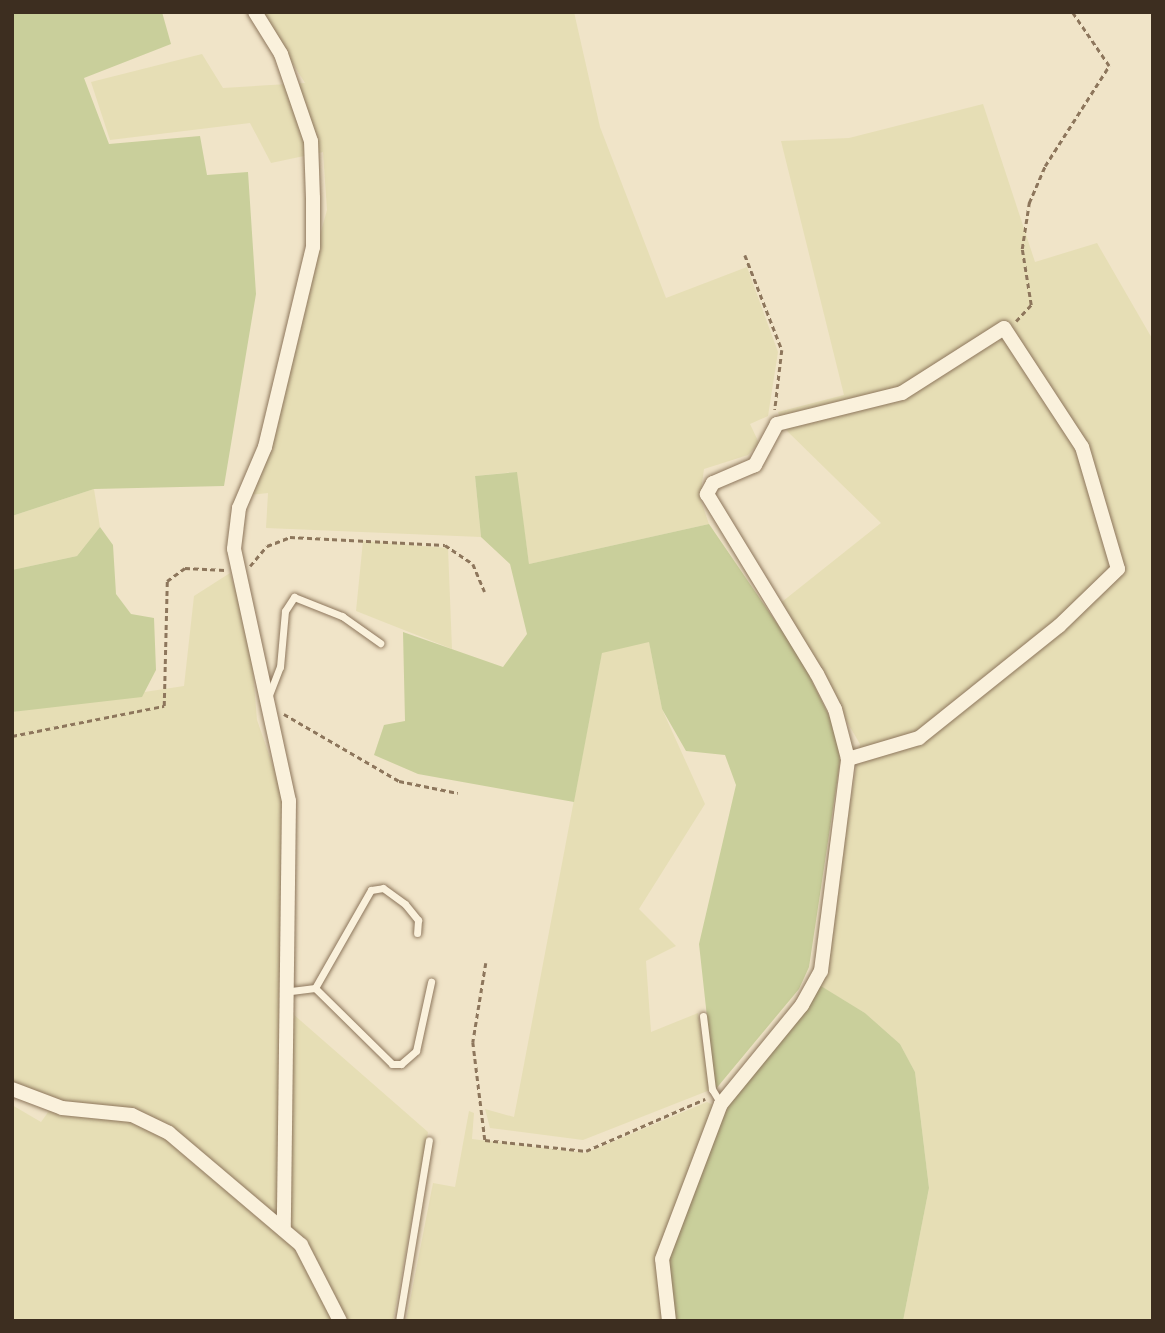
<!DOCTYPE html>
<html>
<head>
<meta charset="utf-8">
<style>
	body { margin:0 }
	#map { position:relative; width:1165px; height:1333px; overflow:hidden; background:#f0e4c8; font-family:"Libre Baskerville",serif }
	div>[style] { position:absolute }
	.farmland>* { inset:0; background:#e6deb5 }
	.green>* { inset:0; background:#c9cf9b }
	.path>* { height:2.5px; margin-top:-1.25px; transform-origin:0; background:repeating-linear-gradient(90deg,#8d765c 0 5px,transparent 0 8.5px) }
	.roads { filter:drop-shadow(0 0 2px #8d765c) drop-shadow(0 0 2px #8d765c) }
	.service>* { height:7px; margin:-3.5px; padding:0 3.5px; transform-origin:3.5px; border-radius:3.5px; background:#faf1dc }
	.minor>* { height:14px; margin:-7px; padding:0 7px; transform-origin:7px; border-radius:7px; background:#faf1dc }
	span { translate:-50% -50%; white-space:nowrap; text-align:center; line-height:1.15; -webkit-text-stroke:7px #f7eed8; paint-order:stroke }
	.frame { position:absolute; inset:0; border:14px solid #3d2e20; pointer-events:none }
</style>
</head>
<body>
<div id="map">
	<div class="farmland">
		<div style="clip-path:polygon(574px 12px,600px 127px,666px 298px,747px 267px,778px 352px,768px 416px,750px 424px,759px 443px,748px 455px,704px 469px,700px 498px,709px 524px,529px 564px,516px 472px,475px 476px,481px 537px,266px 528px,268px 493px,248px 495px,327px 210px,323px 152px,271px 163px,250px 123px,110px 140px,91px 82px,202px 54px,223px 88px,305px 83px,262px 14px)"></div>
		<div style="clip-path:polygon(983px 104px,1035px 262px,1097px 243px,1153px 340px,1153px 1321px,903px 1321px,929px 1188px,915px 1072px,900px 1044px,865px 1013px,820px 986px,860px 744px,778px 605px,881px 523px,783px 427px,778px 412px,844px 395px,781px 141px,849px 138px)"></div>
		<div style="clip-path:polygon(94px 489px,100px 527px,77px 556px,12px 570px,12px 516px)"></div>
		<div style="clip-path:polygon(363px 541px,448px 548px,452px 649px,356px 611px)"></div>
		<div style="clip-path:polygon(230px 573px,250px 635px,257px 720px,288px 809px,285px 1007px,428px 1132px,393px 1321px,12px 1321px,12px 1105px,41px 1122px,54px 1104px,12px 1087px,12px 712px,184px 686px,194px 596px)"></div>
		<div style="clip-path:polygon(649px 641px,662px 709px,705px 804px,639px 909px,676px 946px,646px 961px,651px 1032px,698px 1013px,710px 1090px,583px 1140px,490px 1128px,485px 1109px,514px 1117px,602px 652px)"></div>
		<div style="clip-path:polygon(707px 1102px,713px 1105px,657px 1256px,665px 1321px,406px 1321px,433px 1183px,455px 1187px,469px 1111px,474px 1113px,472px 1139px,586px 1153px)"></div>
	</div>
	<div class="green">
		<div style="clip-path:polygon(12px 12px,162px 12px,171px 44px,84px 78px,109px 144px,200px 136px,207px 175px,248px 172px,256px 294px,224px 486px,94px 489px,12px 516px)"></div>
		<div style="clip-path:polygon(517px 472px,529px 564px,709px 524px,800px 657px,838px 734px,840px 762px,809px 967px,799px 989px,715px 1090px,699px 944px,736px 785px,725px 755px,686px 751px,662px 709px,649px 642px,602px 653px,574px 802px,418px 774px,374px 755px,384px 725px,405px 721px,403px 632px,503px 667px,527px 634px,510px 564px,481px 537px,475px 476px)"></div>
		<div style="clip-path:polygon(100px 527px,113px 545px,116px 594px,131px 614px,154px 618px,156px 670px,142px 697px,12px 712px,12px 570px,77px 556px)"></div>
		<div style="clip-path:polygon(816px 983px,865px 1013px,900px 1044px,915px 1072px,929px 1188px,903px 1321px,675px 1321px,665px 1276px,670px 1233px,718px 1114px)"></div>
	</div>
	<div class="path">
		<div style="left:745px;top:255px;width:102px;rotate:68.7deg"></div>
		<div style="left:782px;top:350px;width:60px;rotate:96.7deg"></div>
		<div style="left:1016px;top:321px;width:22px;rotate:-47deg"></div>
		<div style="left:1031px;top:305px;width:57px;rotate:-99.1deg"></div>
		<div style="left:1022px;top:249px;width:47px;rotate:-81.3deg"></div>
		<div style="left:1029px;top:203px;width:40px;rotate:-66.6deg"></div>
		<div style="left:1045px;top:166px;width:119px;rotate:-57.4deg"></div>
		<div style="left:1109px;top:66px;width:65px;rotate:-124.4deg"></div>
		<div style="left:250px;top:566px;width:26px;rotate:-50deg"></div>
		<div style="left:267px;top:546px;width:25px;rotate:-21deg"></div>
		<div style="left:290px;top:537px;width:155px;rotate:3deg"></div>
		<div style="left:445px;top:545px;width:34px;rotate:34deg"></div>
		<div style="left:473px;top:564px;width:30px;rotate:67deg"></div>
		<div style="left:284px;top:714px;width:133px;rotate:30.2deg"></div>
		<div style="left:399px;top:781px;width:60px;rotate:11.5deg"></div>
		<div style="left:12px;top:736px;width:155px;rotate:-11.2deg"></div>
		<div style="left:164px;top:706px;width:125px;rotate:-88.6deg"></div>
		<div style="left:167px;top:581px;width:22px;rotate:-36deg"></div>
		<div style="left:185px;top:568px;width:40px;rotate:2.9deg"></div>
		<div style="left:486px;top:963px;width:80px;rotate:99.3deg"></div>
		<div style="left:473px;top:1042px;width:99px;rotate:83deg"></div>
		<div style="left:485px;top:1140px;width:102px;rotate:6.2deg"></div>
		<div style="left:586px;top:1151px;width:130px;rotate:-23.6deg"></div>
	</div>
	<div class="roads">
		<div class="service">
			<div style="left:269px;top:695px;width:30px;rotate:-69deg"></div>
			<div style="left:280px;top:667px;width:56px;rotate:-84.9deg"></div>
			<div style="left:285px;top:611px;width:17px;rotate:-57deg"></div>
			<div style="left:294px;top:597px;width:52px;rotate:21.6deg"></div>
			<div style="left:342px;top:616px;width:47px;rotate:35.4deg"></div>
			<div style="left:315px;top:988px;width:108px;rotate:44.6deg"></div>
			<div style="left:392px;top:1064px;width:9px"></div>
			<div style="left:401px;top:1064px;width:20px;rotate:-41deg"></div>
			<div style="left:416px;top:1051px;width:71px;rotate:-77.7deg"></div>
			<div style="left:291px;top:991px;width:24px;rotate:-7deg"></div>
			<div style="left:315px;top:988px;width:113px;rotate:-60.3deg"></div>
			<div style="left:371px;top:890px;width:12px;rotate:-9deg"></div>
			<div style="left:383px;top:888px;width:27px;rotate:36deg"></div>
			<div style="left:405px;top:904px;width:21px;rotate:51deg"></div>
			<div style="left:418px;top:920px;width:13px;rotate:94deg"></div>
			<div style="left:703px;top:1016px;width:74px;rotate:83deg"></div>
			<div style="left:712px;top:1089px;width:17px;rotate:59deg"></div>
			<div style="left:399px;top:1321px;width:183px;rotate:-80.6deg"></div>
		</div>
		<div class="minor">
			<div style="left:255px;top:12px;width:49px;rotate:58.2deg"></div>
			<div style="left:281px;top:54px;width:92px;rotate:71deg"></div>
			<div style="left:311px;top:141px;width:57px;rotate:88deg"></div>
			<div style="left:313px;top:198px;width:49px;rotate:90deg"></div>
			<div style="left:313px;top:247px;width:206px;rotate:103.5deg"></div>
			<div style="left:265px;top:447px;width:66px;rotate:113.1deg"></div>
			<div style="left:239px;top:508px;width:41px;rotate:97deg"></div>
			<div style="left:234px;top:549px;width:258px;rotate:77.7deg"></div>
			<div style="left:289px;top:801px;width:427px;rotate:90.7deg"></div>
			<div style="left:12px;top:1089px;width:53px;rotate:20.8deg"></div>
			<div style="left:62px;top:1108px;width:70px;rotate:5.7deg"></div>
			<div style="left:132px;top:1115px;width:41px;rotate:25.9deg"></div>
			<div style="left:169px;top:1133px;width:173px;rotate:40.3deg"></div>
			<div style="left:301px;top:1245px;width:85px;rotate:62.8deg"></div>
			<div style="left:669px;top:1321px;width:62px;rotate:-96.4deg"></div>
			<div style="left:662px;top:1259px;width:166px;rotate:-69.2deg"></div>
			<div style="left:721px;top:1104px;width:128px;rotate:-50.7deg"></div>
			<div style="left:802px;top:1005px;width:39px;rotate:-61deg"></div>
			<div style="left:821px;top:971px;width:214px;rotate:-82.7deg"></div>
			<div style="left:848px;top:759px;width:74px;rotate:-16.5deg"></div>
			<div style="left:919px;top:738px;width:179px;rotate:-38.7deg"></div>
			<div style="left:1059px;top:626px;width:82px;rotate:-44deg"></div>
			<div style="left:1118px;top:569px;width:127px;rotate:-106.4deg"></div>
			<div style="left:1082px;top:447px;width:142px;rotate:-123.2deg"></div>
			<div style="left:1004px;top:328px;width:121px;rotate:147.5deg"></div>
			<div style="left:902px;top:393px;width:129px;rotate:166.1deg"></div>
			<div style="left:777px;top:424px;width:47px;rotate:118.2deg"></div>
			<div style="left:755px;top:465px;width:46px;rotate:156.8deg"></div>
			<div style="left:713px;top:483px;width:13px;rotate:119deg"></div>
			<div style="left:707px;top:494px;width:211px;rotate:58.6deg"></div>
			<div style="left:817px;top:674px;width:39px;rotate:63deg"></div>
			<div style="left:835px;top:709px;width:52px;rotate:75.4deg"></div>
		</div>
	</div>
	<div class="frame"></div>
</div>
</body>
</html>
